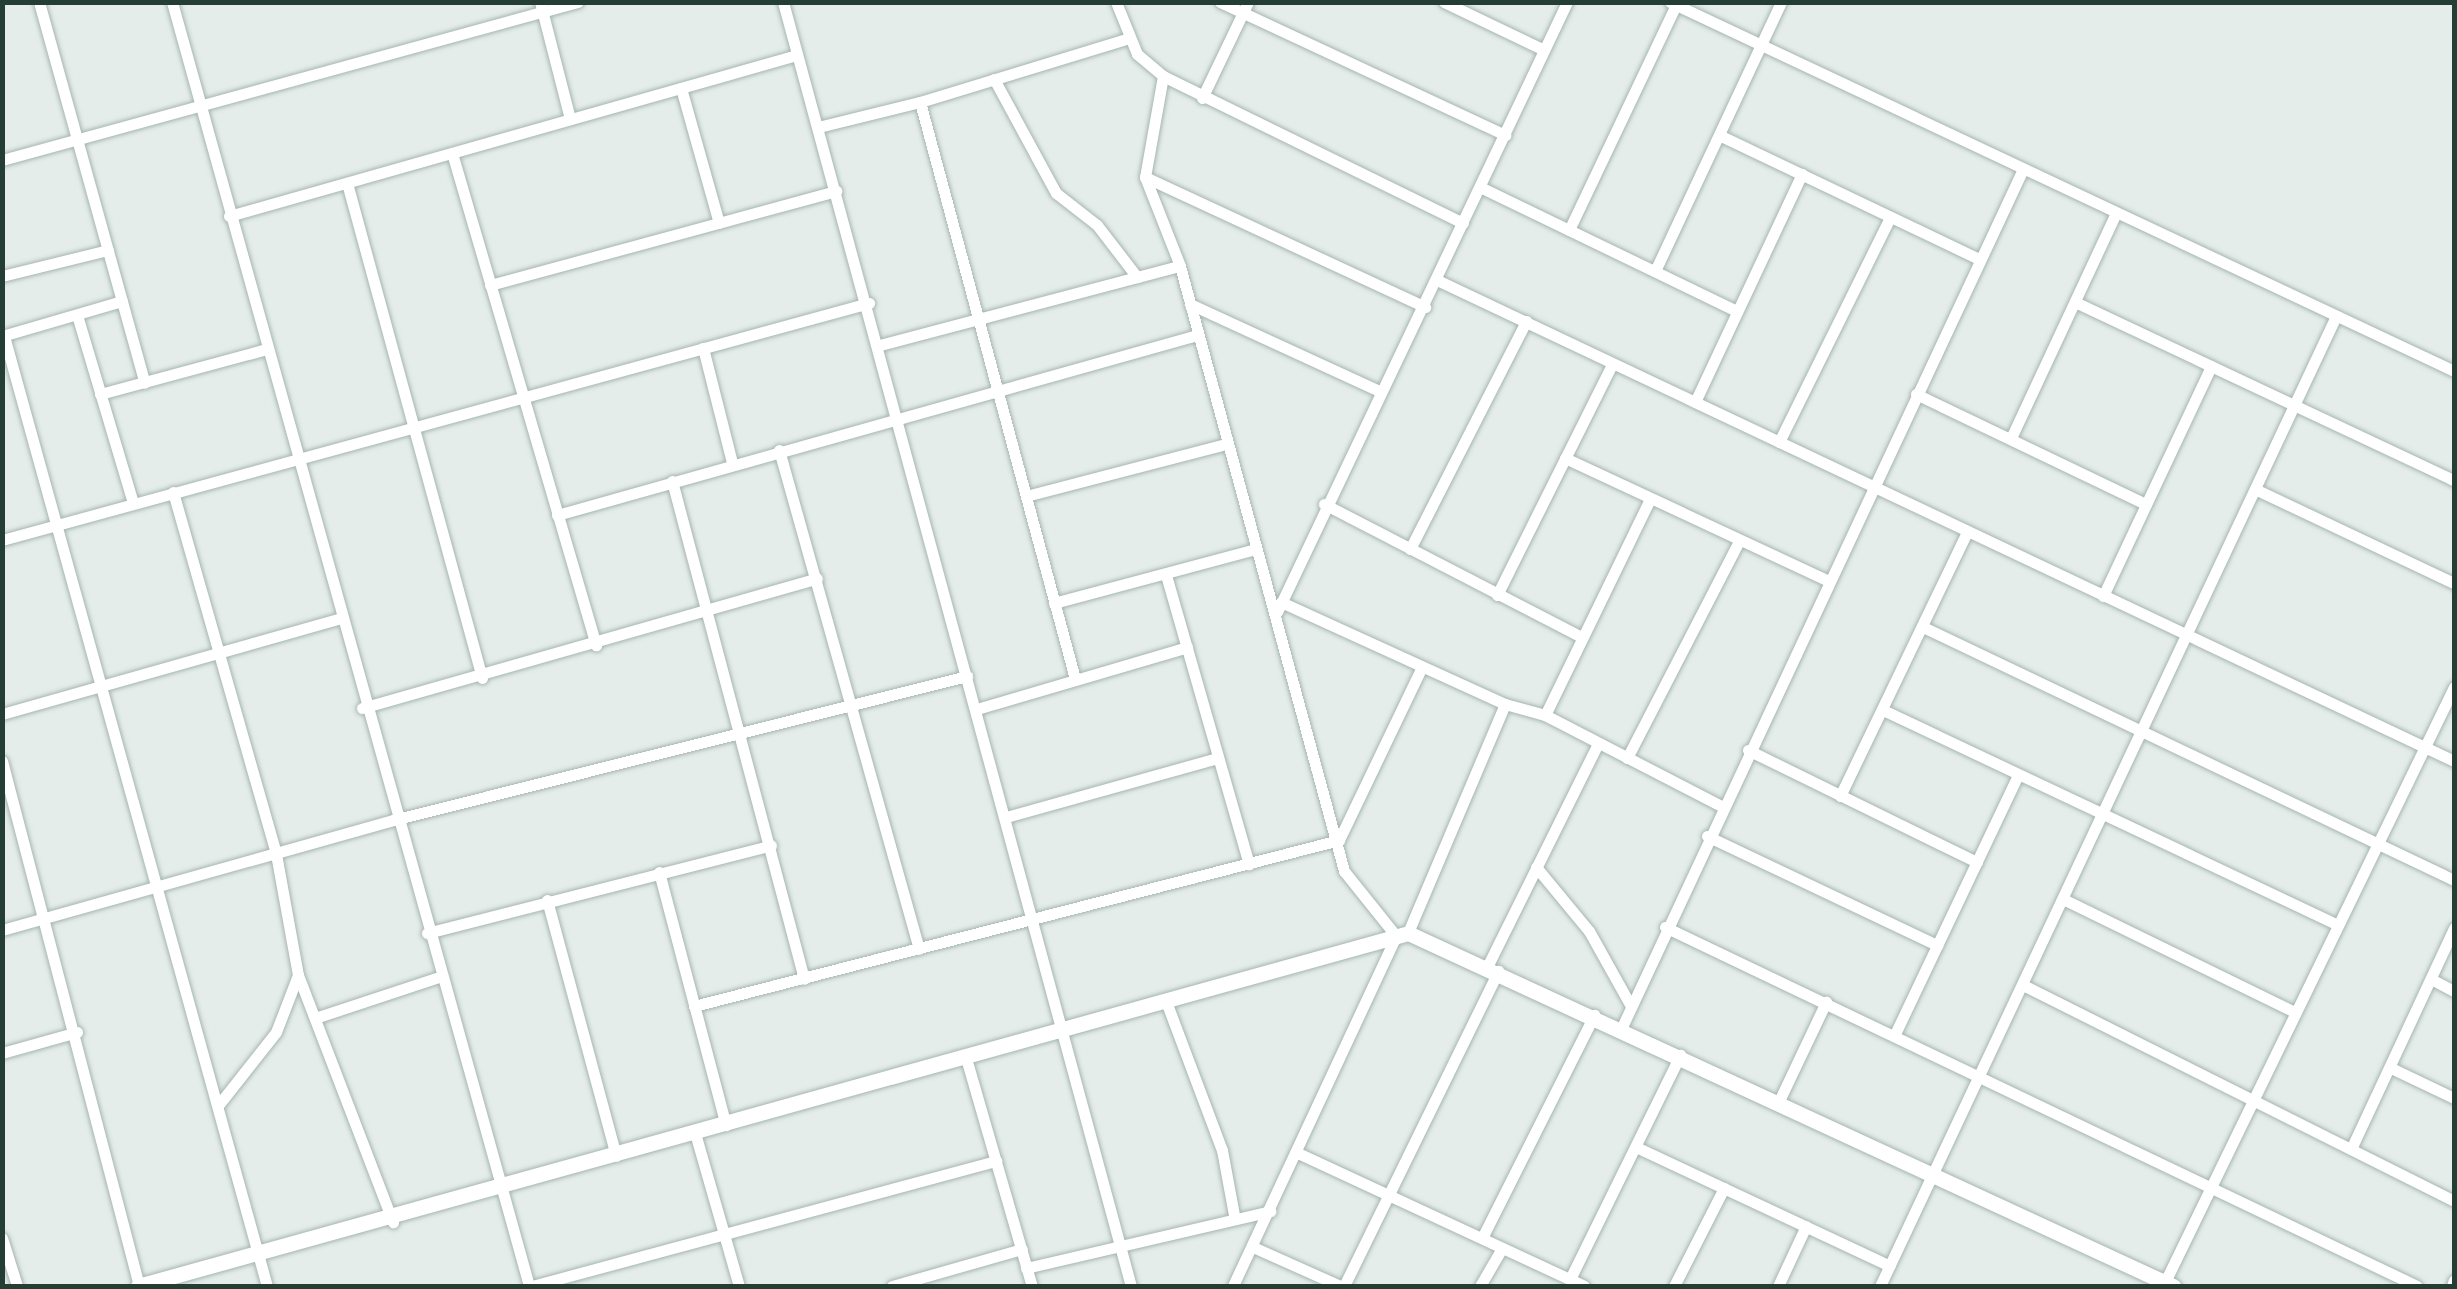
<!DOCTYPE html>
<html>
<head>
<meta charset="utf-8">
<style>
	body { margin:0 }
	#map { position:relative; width:2457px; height:1289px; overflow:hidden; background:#e4ede9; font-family:"Varela Round",sans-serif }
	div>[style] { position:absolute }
	.roads { filter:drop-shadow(0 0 2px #a7b5b0) drop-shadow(0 0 2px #a7b5b0) }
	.street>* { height:11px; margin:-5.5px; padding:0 5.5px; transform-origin:5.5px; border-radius:5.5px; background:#fff }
	.secondary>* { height:15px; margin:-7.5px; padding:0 7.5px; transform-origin:7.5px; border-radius:7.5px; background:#fff }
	span { translate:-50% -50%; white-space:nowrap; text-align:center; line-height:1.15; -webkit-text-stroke:9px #f4f9f7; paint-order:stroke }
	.frame { position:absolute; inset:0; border:5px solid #243e36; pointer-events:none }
</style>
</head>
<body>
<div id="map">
	<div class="roads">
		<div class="street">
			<div style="left:39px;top:2px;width:395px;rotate:74.5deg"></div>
			<div style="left:172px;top:2px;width:1333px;rotate:74.46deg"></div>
			<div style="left:540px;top:2px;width:121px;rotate:75.6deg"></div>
			<div style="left:783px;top:2px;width:1330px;rotate:74.84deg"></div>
			<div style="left:1116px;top:2px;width:56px;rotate:68deg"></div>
			<div style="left:1137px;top:54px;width:34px;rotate:40deg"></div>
			<div style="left:1163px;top:76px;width:334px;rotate:26.1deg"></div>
			<div style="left:1220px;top:2px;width:315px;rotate:25deg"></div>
			<div style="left:1444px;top:2px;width:111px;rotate:25.6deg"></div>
			<div style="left:1670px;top:2px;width:866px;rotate:25.2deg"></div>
			<div style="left:1163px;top:76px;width:103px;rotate:100.1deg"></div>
			<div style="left:1145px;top:177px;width:96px;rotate:68.5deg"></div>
			<div style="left:1180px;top:266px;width:627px;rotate:74.83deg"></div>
			<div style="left:1344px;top:871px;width:83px;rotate:51.3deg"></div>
			<div style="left:1396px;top:936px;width:386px;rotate:115deg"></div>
			<div style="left:994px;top:79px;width:130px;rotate:61.5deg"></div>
			<div style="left:1056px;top:193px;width:52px;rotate:38deg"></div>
			<div style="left:1097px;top:225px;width:66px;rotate:52.4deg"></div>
			<div style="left:681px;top:88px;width:140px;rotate:74.3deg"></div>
			<div style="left:1202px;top:98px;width:106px;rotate:-64.4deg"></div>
			<div style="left:920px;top:102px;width:219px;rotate:-17deg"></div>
			<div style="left:818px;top:127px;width:105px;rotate:-13.8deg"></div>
			<div style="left:920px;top:102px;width:597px;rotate:74.96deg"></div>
			<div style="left:1719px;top:135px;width:288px;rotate:25.5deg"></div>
			<div style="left:452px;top:153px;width:513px;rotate:73.69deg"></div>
			<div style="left:2px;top:160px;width:597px;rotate:-15.34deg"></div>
			<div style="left:1145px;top:177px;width:309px;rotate:24.9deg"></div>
			<div style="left:347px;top:183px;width:513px;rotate:74.74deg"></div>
			<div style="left:1480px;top:187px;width:285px;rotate:25.8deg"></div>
			<div style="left:229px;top:216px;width:590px;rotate:-15.83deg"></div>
			<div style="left:1569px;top:230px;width:249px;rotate:-64.6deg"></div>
			<div style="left:1655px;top:271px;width:297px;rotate:-64.9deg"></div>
			<div style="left:2px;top:276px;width:109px;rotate:-13.8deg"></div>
			<div style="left:1437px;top:280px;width:1125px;rotate:25.31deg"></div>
			<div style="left:490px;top:285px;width:359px;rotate:-15.2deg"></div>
			<div style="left:2075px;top:302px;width:419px;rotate:25.2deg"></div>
			<div style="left:1190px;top:304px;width:210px;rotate:24.7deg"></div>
			<div style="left:77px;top:315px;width:196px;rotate:73.4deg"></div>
			<div style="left:2px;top:336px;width:125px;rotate:-16.3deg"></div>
			<div style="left:4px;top:336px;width:986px;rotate:74.53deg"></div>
			<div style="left:880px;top:345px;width:310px;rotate:-14.8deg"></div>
			<div style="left:703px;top:348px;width:119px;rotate:75.8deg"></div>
			<div style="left:100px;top:394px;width:173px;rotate:-15.1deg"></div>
			<div style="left:1916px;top:394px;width:255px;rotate:25.6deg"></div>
			<div style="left:1695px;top:402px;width:252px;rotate:-64.9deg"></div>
			<div style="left:2011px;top:438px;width:246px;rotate:-65deg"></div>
			<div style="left:1779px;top:442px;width:251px;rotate:-63.7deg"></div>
			<div style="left:779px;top:450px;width:518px;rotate:74.33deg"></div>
			<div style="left:1565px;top:458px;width:291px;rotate:25deg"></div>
			<div style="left:672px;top:481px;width:515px;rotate:75.15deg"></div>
			<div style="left:2257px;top:490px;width:218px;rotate:25.3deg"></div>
			<div style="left:173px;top:492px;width:376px;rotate:74.1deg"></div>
			<div style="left:276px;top:854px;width:123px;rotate:79.7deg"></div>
			<div style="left:298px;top:975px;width:265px;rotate:69deg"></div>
			<div style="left:1026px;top:496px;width:206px;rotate:-14.6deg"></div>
			<div style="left:1650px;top:499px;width:240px;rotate:115.9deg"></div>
			<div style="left:1545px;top:715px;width:198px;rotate:27.3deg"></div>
			<div style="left:1324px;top:504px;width:290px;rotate:27.3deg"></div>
			<div style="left:557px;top:515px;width:665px;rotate:-15.71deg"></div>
			<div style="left:2px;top:540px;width:899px;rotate:-15.29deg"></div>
			<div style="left:1410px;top:549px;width:256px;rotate:-63deg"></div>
			<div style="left:1166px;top:575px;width:301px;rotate:74deg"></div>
			<div style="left:1497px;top:595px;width:258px;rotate:-63.5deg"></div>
			<div style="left:2103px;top:596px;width:254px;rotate:-64.8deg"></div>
			<div style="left:1281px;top:602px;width:246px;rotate:24.5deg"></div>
			<div style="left:1505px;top:704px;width:249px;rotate:113deg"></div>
			<div style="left:1054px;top:603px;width:208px;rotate:-15deg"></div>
			<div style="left:1277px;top:612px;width:675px;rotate:-64.57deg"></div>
			<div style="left:1923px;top:627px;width:588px;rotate:25.48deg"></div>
			<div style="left:1505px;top:704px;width:41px;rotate:15.4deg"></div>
			<div style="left:362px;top:708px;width:473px;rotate:-15.9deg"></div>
			<div style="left:977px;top:709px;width:219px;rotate:-16.4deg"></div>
			<div style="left:1883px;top:710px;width:503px;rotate:25.29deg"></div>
			<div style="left:2px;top:714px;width:349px;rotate:-15.8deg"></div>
			<div style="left:1748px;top:750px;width:255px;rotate:26.1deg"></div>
			<div style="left:1627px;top:758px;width:244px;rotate:-62.7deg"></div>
			<div style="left:2px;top:761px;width:543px;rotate:75.37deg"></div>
			<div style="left:1840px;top:796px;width:293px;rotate:-64.3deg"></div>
			<div style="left:1006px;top:817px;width:220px;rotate:-15.6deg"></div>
			<div style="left:1707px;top:836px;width:255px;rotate:25.4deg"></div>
			<div style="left:1536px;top:867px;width:83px;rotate:50.4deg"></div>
			<div style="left:1589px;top:931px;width:86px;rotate:60.8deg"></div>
			<div style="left:659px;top:872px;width:262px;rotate:75.2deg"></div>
			<div style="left:2063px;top:899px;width:258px;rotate:26deg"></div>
			<div style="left:547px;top:900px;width:265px;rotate:74.9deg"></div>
			<div style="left:1665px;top:927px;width:833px;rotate:25.52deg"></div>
			<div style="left:2px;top:930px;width:406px;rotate:-15.7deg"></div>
			<div style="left:393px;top:820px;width:592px;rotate:-14.08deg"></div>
			<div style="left:427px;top:933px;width:355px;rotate:-14.3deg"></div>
			<div style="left:1487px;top:967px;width:250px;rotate:-63.6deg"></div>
			<div style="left:2431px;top:979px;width:26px;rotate:28deg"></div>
			<div style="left:2023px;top:985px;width:482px;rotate:26.6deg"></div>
			<div style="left:1167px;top:1004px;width:156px;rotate:69.4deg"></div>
			<div style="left:1222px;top:1150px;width:66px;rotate:79.5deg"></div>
			<div style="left:694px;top:1006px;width:666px;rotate:-14.43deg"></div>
			<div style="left:1339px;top:840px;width:190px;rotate:-64.4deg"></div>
			<div style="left:318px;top:1017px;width:127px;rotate:-18.3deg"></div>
			<div style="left:1622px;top:1027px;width:945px;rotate:-64.95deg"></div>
			<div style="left:1895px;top:1034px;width:287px;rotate:-64.6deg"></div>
			<div style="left:2px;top:1053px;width:78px;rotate:-15.6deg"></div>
			<div style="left:966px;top:1058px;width:237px;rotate:73.9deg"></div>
			<div style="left:2391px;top:1068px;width:70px;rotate:25.5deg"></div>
			<div style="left:1779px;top:1101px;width:110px;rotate:-64.6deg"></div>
			<div style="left:220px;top:1103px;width:90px;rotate:-51.7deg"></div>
			<div style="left:276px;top:1032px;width:61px;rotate:-68.9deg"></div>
			<div style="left:695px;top:1133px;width:159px;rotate:74deg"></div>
			<div style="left:1636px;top:1147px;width:280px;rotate:25.1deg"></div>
			<div style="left:2351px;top:1149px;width:244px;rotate:-65deg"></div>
			<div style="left:1300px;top:1154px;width:313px;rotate:24.9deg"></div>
			<div style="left:2px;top:1238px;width:50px;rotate:72.6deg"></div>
			<div style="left:1482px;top:1238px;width:250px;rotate:-63.3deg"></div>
			<div style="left:1253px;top:1247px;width:95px;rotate:24.1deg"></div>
			<div style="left:1026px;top:1268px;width:251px;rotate:-13.1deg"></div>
			<div style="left:1570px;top:1279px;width:250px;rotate:-63.8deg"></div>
			<div style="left:532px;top:1286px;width:481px;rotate:-15.1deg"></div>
			<div style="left:892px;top:1286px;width:135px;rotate:-15.9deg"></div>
			<div style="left:1344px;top:1286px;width:351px;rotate:-63.9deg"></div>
			<div style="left:1480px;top:1286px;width:44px;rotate:-59.9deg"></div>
			<div style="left:1674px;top:1286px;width:110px;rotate:-63deg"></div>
			<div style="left:1778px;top:1286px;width:66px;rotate:-65deg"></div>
			<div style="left:1880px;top:1286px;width:1072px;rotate:-64.82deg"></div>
			<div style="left:2163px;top:1286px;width:666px;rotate:-64.09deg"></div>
			<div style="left:2452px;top:1286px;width:6px;rotate:-72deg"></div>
		</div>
		<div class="secondary">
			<div style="left:138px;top:1286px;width:1318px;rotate:-15.53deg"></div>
			<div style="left:1408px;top:933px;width:843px;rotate:24.77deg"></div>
		</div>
	</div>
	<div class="frame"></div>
</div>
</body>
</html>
